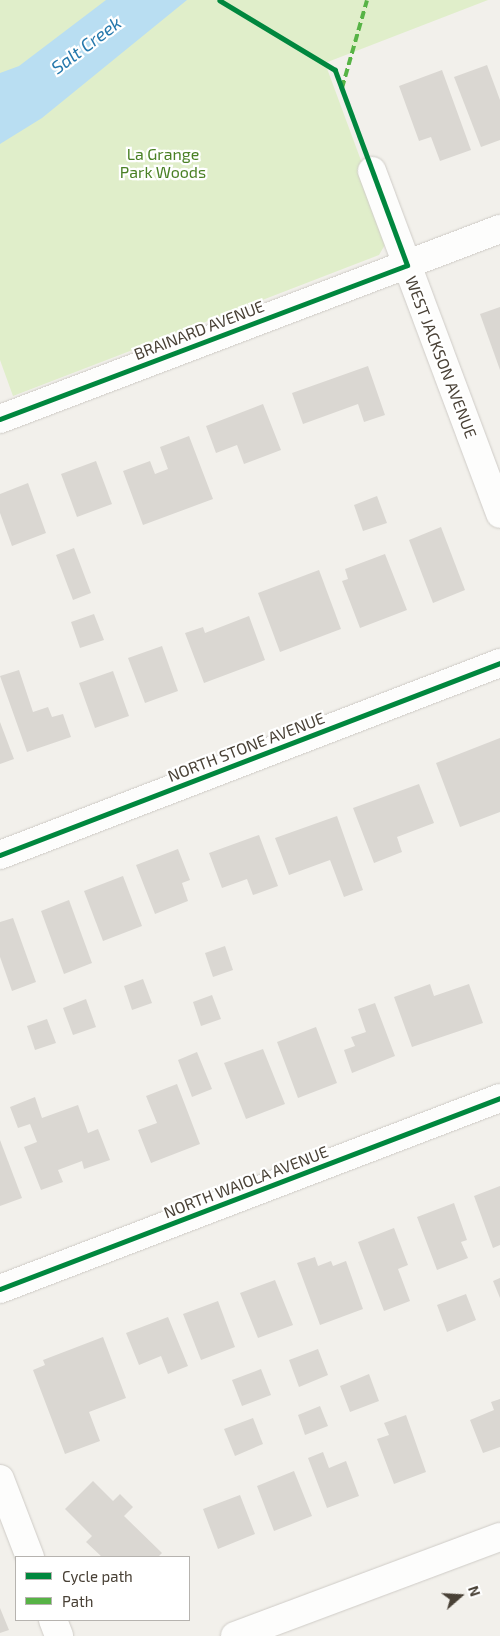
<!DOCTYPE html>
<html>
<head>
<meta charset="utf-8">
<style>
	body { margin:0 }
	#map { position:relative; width:500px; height:1636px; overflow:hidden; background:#f2f0eb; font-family:"Exo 2",sans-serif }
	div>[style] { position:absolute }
	.green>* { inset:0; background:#e0eeca }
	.water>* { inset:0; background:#b9def2 }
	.building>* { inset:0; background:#dad7d2 }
	.roads { filter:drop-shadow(0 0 1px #cfccc7) drop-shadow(0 0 1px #cfccc7) }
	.minor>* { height:28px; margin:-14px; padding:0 14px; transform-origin:14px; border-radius:14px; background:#fdfdfc }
	.quiet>* { height:4px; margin-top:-2px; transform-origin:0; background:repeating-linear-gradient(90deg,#57b346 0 8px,transparent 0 12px) }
	.cycleway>* { height:5px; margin:-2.5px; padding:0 2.5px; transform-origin:2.5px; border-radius:2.5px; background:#00873e }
	span { translate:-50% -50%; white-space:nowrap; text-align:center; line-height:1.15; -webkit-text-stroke:4.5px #fff; paint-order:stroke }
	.park-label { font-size:16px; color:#4a8025 }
	.street-label { font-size:16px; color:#494136 }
	.water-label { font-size:18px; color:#2578ac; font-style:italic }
	.legend { position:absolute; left:15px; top:1556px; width:175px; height:65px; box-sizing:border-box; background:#fff; border:1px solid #b6b3af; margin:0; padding:6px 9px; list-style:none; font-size:15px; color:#494136 }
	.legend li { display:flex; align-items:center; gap:10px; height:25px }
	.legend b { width:25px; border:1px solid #b6b3af }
	.north { position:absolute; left:435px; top:1571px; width:50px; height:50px; -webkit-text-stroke:4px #fff; paint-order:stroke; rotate:71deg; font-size:14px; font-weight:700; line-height:20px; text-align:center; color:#494136 }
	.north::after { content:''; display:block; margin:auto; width:18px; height:22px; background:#494136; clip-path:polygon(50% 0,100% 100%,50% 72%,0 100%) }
</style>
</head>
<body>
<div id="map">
	<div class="green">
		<div style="clip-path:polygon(0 0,488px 0,325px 63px,387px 231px,386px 243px,379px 255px,13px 396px,0 360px)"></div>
	</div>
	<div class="water">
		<div style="clip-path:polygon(106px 0,187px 0,42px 118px,0 144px,0 73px,19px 66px)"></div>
	</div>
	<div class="building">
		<div style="clip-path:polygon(487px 65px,500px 100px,500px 140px,481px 147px,454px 77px)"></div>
		<div style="clip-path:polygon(442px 70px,471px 150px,440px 161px,431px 137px,419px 141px,399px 86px)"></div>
		<div style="clip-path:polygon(500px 307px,500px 370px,480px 314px)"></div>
		<div style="clip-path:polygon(368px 366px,385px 415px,364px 422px,358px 404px,303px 424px,292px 393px)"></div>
		<div style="clip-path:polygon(263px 404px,281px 450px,244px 464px,237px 445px,216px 453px,206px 426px)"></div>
		<div style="clip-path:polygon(189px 436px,213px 499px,143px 525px,123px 471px,150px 461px,155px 474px,168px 469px,160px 447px)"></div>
		<div style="clip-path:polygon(96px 461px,112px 504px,77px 517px,61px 474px)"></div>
		<div style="clip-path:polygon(28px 483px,46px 533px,12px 546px,0 513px,0 494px)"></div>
		<div style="clip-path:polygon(377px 496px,387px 523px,363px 531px,354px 505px)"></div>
		<div style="clip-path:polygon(441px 527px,465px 590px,433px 603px,409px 540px)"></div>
		<div style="clip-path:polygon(74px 548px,91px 593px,73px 600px,56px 555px)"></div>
		<div style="clip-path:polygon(385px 554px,407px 610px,360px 628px,342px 581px,348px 579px,345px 569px)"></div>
		<div style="clip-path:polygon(319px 570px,341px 629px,280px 652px,258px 593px)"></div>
		<div style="clip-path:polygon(94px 614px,104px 640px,80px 648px,71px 622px)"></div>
		<div style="clip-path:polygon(249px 616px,265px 660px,204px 683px,185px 633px,203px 627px,205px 633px)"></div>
		<div style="clip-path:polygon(162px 646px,178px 691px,145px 703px,128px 658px)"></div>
		<div style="clip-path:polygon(19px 670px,33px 712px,48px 707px,52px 717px,63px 714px,71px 737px,27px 752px,0 676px)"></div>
		<div style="clip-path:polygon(113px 671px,129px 716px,95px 728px,79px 683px)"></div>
		<div style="clip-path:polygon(0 722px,14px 759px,0 764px)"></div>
		<div style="clip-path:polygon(500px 738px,500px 812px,460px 827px,436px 763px)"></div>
		<div style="clip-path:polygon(419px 784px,434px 823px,397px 837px,402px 852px,374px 863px,353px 808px)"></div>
		<div style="clip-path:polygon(337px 816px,363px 890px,344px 897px,330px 860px,289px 875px,275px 838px)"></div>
		<div style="clip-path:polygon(259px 835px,278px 886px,253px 895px,247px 879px,222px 888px,209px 853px)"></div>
		<div style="clip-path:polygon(178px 849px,190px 880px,182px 883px,188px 901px,155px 914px,136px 865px)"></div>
		<div style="clip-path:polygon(123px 876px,142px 926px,103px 941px,84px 891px)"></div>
		<div style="clip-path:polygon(69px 900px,92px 963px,64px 974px,41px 911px)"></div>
		<div style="clip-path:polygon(13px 918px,36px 982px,12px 991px,0 957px,0 922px)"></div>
		<div style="clip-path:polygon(225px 946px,233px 970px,213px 977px,205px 953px)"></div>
		<div style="clip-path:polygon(143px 979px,152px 1003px,132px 1010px,124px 986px)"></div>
		<div style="clip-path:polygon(430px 984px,434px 996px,469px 984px,483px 1023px,412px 1047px,394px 997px)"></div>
		<div style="clip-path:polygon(212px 995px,221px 1019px,201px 1026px,193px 1002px)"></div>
		<div style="clip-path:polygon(86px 999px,96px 1027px,73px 1035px,63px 1008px)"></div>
		<div style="clip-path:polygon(375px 1003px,395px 1056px,352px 1073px,344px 1050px,355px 1046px,351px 1037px,366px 1032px,358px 1009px)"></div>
		<div style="clip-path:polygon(47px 1019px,56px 1043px,35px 1050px,27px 1026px)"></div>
		<div style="clip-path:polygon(316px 1027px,337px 1083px,298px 1098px,277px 1042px)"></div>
		<div style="clip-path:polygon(263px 1049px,285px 1104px,246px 1119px,224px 1063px)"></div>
		<div style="clip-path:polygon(197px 1052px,212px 1089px,192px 1097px,178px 1060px)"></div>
		<div style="clip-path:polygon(177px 1084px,200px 1144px,151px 1163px,138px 1130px,157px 1123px,146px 1096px)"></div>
		<div style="clip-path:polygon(35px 1097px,42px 1118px,78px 1105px,88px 1133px,98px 1129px,110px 1160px,84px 1169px,82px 1161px,58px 1170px,63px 1182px,41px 1190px,24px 1147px,37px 1142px,30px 1124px,18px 1128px,10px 1107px)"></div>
		<div style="clip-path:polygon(0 1140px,22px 1198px,0 1206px)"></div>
		<div style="clip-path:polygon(500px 1186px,500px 1245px,493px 1248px,474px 1196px)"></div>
		<div style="clip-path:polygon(454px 1203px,467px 1240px,461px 1242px,468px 1258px,437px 1270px,417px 1217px)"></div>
		<div style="clip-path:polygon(394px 1228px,408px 1265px,398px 1269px,410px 1301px,384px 1311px,358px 1242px)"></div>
		<div style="clip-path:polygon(315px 1257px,318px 1266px,331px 1261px,333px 1266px,346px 1261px,363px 1309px,320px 1325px,297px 1263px)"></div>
		<div style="clip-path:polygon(500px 1278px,500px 1298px,493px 1281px)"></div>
		<div style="clip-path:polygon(275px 1280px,293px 1325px,258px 1338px,240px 1293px)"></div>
		<div style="clip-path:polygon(466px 1294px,476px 1320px,447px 1332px,437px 1305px)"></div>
		<div style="clip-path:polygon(218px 1301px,235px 1347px,201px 1360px,183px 1314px)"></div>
		<div style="clip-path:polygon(168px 1317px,188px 1366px,168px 1374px,161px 1356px,139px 1365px,126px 1333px)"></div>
		<div style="clip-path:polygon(103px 1337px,126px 1398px,89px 1412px,100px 1441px,65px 1454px,33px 1370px,45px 1365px,43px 1360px)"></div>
		<div style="clip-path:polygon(318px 1349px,328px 1375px,299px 1387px,289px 1360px)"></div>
		<div style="clip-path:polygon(261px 1369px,271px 1395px,242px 1406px,232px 1380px)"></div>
		<div style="clip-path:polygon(369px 1374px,379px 1401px,350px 1412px,340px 1386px)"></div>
		<div style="clip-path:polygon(500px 1399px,500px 1447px,483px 1453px,470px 1420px,494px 1410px,491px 1402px)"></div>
		<div style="clip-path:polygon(320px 1406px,328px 1426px,305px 1435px,298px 1415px)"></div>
		<div style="clip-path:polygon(406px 1415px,426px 1472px,394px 1484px,377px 1439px,389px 1435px,384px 1423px)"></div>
		<div style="clip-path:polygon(253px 1418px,263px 1444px,235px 1456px,224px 1429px)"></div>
		<div style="clip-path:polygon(323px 1452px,329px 1468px,346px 1461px,359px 1496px,327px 1508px,308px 1458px)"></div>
		<div style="clip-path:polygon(294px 1471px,312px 1516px,274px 1531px,257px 1486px)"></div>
		<div style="clip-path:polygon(93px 1481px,113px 1501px,120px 1494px,133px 1507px,124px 1516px,162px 1553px,158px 1557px,102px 1557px,86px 1542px,92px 1536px,65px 1509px)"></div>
		<div style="clip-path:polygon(240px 1495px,255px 1534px,218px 1549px,203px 1509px)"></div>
		<div style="clip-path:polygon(0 1608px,9px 1630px,0 1633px)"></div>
	</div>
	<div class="roads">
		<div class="minor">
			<div style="left:372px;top:171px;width:366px;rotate:69.5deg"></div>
			<div style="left:0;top:419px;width:535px;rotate:-20.81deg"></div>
			<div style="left:0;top:855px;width:536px;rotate:-21.01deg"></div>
			<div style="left:0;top:1289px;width:535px;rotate:-20.91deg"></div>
			<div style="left:0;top:1479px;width:84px;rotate:69deg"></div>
			<div style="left:53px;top:1620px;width:17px;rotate:69deg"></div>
			<div style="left:235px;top:1636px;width:283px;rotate:-20.5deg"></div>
		</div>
	</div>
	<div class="quiet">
		<div style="left:342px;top:88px;width:91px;rotate:-74.1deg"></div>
	</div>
	<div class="cycleway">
		<div style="left:0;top:419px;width:435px;rotate:-20.7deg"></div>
		<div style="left:407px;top:265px;width:208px;rotate:-110.3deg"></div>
		<div style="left:335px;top:70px;width:135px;rotate:-148.9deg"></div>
		<div style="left:0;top:855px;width:536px;rotate:-21.01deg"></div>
		<div style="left:0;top:1289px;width:535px;rotate:-20.91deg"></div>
	</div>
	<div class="park-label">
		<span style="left:163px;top:163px">La Grange<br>Park Woods</span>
	</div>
	<div class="street-label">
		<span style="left:199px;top:330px;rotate:-21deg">BRAINARD AVENUE</span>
		<span style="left:441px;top:357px;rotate:69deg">WEST JACKSON AVENUE</span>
		<span style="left:246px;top:747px;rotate:-21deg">NORTH STONE AVENUE</span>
		<span style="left:246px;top:1182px;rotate:-21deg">NORTH WAIOLA AVENUE</span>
	</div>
	<div class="water-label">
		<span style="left:86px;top:45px;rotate:-37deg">Salt Creek</span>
	</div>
	<ul class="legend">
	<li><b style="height:6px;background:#00873e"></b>Cycle path</li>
	<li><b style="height:6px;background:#57b346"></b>Path</li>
	</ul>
	<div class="north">N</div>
</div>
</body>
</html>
